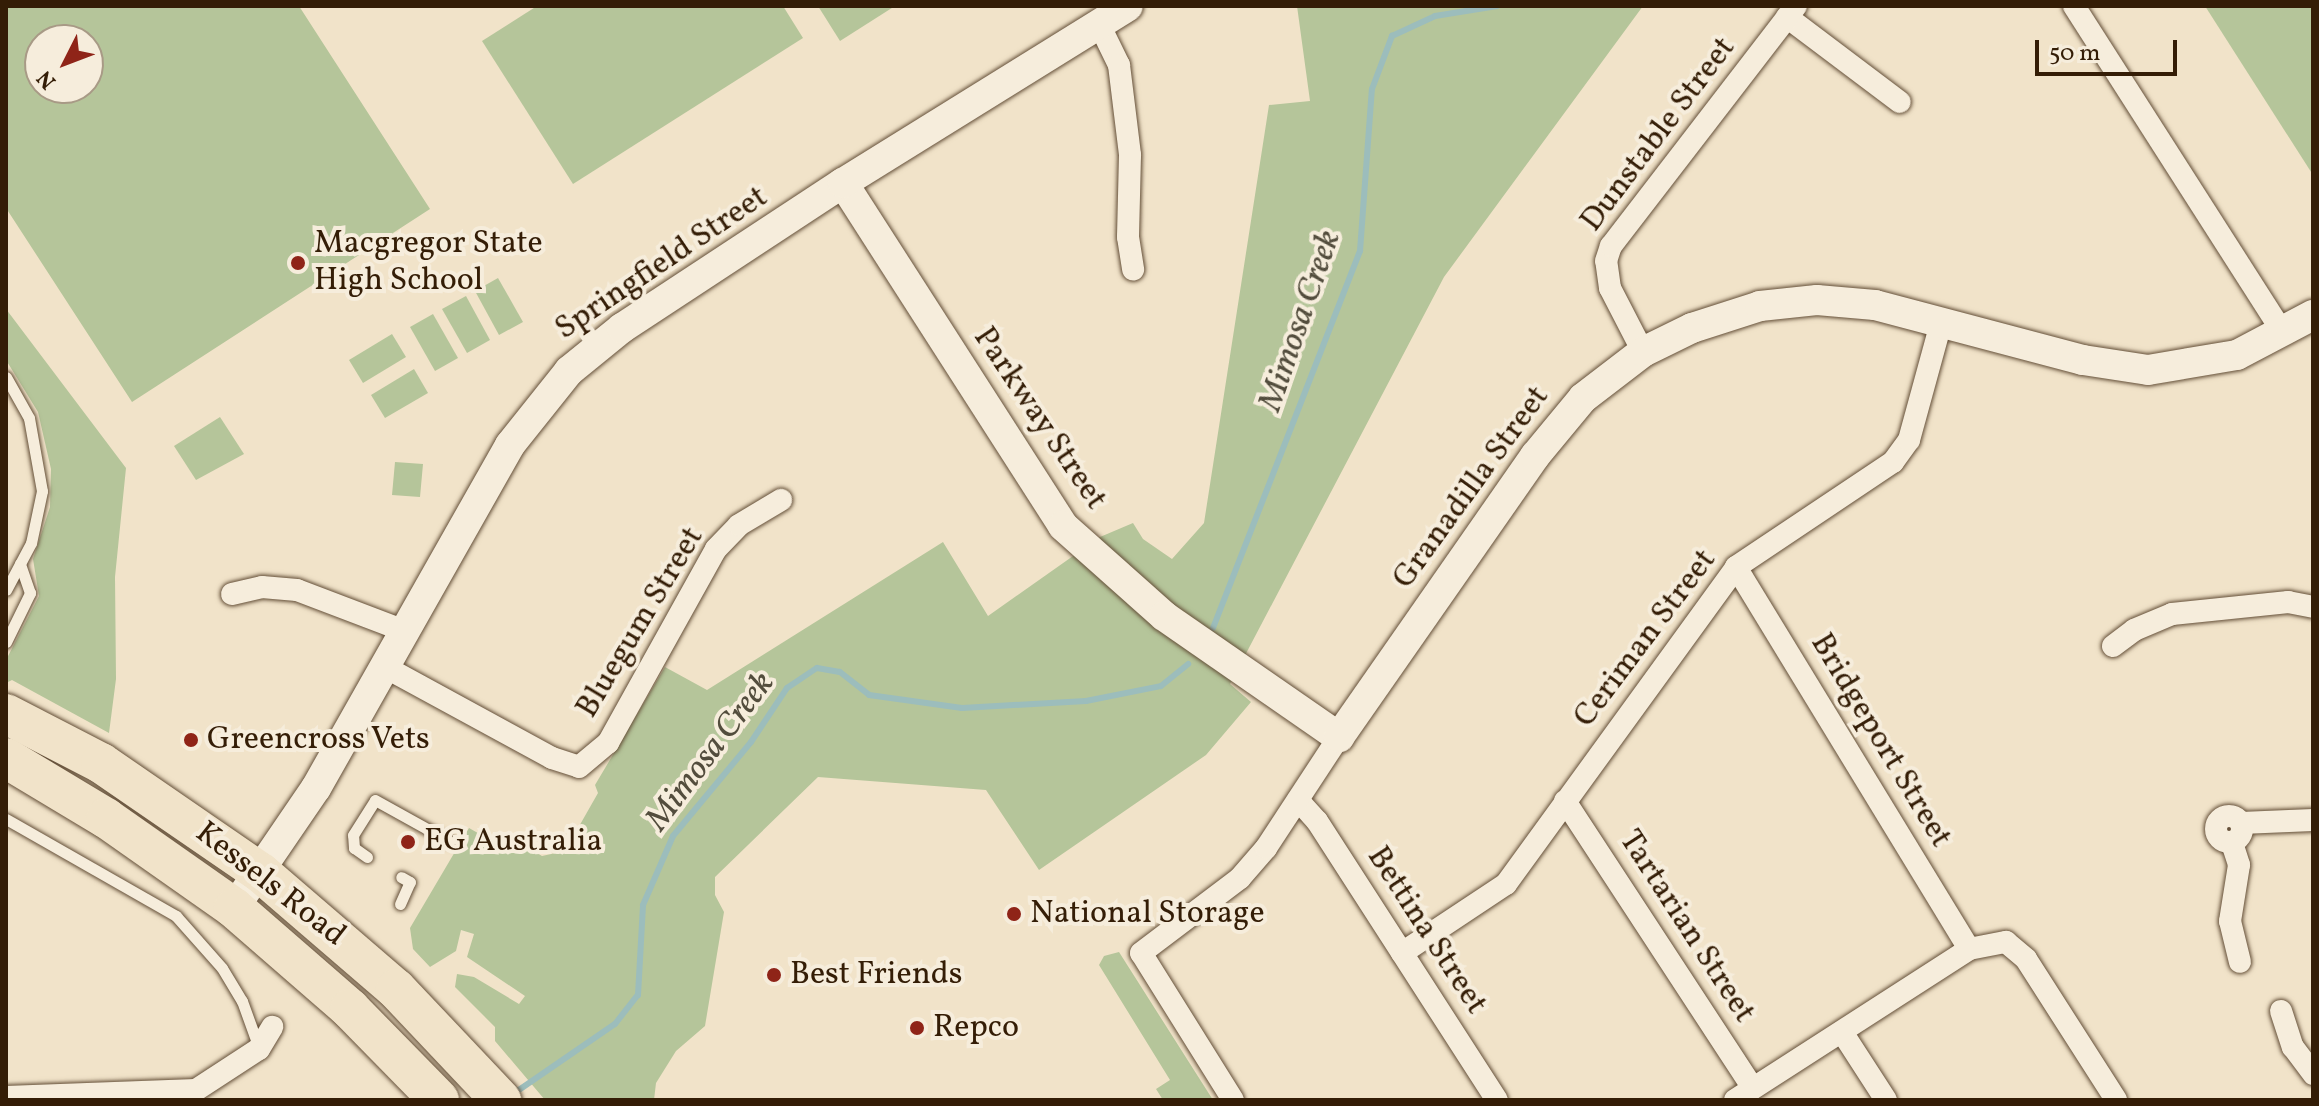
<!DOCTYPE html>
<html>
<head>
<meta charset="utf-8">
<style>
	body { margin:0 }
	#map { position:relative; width:2319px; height:1106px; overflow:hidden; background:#f1e3c9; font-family:Vollkorn,serif }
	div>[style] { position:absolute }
	.green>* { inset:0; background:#b5c59a }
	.stream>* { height:6px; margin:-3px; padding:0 3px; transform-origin:3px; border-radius:3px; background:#9cbdbc }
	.roads { filter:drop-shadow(0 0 2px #634e37) drop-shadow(0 0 2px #634e37) }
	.lane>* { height:11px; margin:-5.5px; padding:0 5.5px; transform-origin:5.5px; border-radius:5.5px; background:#f6eddc }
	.street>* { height:22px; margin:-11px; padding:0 11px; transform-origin:11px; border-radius:11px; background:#f6eddc }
	.street>.ring { margin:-11px; padding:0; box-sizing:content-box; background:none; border:22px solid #f6eddc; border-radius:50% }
	.secondary>* { height:30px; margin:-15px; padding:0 15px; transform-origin:15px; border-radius:15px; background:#f6eddc }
	.highway>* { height:40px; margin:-20px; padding:0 20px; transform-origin:20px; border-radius:20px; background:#f1e3c9 }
	.dots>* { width:22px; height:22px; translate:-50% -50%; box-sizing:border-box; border:4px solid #f6eddc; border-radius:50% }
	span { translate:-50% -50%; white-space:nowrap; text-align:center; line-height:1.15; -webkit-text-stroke:8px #f6eddc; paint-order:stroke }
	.street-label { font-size:32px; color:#341d06 }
	.poi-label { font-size:32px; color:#341d06 }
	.left { translate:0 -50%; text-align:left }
	.water-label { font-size:34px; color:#534d3d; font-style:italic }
	.frame { position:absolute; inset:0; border:8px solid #341d06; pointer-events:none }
	.north { position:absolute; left:24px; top:24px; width:80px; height:80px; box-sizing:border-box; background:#f6eddc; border:2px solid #a89a86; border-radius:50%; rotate:228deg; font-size:22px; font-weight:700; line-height:32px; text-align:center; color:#341d06 }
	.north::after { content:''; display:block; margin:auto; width:28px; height:36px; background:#8f2418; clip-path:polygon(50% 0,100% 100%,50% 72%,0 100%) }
	.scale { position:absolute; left:2035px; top:40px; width:142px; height:36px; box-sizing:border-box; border:4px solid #341d06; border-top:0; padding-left:10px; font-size:24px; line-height:28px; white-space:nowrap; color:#341d06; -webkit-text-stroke:6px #f6eddc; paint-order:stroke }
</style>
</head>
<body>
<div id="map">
	<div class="green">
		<div style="clip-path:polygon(evenodd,6px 6px,299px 6px,430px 209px,132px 402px,6px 208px,6px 6px,40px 40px,88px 40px,88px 88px,40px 88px,40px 40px)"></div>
		<div style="clip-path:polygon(537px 6px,783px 6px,803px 38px,573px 184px,482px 41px)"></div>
		<div style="clip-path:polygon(818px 6px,895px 6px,840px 41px)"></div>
		<div style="clip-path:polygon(1297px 6px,1643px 6px,1444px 277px,1230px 684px,1251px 702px,1206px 755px,1039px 870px,986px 790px,818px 777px,715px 877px,715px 895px,724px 912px,705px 1026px,676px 1051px,656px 1083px,654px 1100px,545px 1100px,495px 1041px,495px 1027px,455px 987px,457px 974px,474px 977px,519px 1004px,525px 996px,467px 957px,474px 934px,461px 930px,456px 951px,430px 967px,413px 949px,410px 928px,469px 828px,513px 853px,520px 843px,542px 856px,565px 851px,598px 793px,595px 785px,665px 667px,707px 690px,943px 542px,988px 616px,1100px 537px,1133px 523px,1143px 539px,1172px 559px,1204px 523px,1269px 105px,1310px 101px)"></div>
		<div style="clip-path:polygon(2205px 6px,2313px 6px,2313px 175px)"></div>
		<div style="clip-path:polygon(498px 278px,523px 322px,499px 335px,475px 291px)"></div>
		<div style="clip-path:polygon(466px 296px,490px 340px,467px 353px,442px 309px)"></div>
		<div style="clip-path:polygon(6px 309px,126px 468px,115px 577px,116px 679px,109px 733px,12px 680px,6px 683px,6px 660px,39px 596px,33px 559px,50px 507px,51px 469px,38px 412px,6px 360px)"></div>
		<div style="clip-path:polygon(433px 314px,458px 358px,435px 371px,410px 327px)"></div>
		<div style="clip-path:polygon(392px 334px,406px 357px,363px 383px,349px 360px)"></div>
		<div style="clip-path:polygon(414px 369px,428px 393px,385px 418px,371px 395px)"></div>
		<div style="clip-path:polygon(220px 417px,244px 454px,196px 480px,174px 446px)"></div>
		<div style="clip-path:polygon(395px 462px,423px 464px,420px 497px,392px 495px)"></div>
		<div style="clip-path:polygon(1119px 952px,1213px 1100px,1163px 1100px,1156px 1089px,1170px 1080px,1099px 965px,1104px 956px)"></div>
	</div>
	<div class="stream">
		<div style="left:1213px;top:628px;width:405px;rotate:-68.7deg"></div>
		<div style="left:1360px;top:251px;width:162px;rotate:-85.8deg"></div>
		<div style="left:1372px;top:89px;width:57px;rotate:-69.3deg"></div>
		<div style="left:1392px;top:36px;width:47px;rotate:-24.9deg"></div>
		<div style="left:1435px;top:16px;width:63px;rotate:-9.2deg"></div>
		<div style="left:513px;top:1094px;width:124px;rotate:-34.5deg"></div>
		<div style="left:615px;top:1024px;width:37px;rotate:-52deg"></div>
		<div style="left:638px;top:995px;width:90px;rotate:-86.8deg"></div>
		<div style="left:643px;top:905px;width:75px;rotate:-66.5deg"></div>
		<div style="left:673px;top:836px;width:122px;rotate:-50.3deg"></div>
		<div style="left:751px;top:742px;width:65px;rotate:-56.3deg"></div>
		<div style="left:787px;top:688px;width:36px;rotate:-34deg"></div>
		<div style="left:817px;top:668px;width:23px;rotate:10deg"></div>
		<div style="left:840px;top:672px;width:37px;rotate:38deg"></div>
		<div style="left:869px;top:695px;width:94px;rotate:8deg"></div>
		<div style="left:962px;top:708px;width:124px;rotate:-3.2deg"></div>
		<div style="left:1086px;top:701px;width:76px;rotate:-11.3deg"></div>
		<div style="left:1161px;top:686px;width:35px;rotate:-39deg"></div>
	</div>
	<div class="roads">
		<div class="lane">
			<div style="left:6px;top:377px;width:47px;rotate:60.7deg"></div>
			<div style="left:29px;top:418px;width:74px;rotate:79.9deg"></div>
			<div style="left:42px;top:491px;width:53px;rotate:101.9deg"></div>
			<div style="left:31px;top:543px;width:53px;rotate:118deg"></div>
			<div style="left:6px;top:642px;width:55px;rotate:-63.9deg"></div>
			<div style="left:30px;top:593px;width:31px;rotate:-109deg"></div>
			<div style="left:6px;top:819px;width:196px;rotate:29.7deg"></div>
			<div style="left:176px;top:916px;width:69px;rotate:48.5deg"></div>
			<div style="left:222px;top:968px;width:39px;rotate:59deg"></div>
			<div style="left:242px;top:1001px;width:50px;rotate:70.1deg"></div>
			<div style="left:367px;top:857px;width:16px;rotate:-145deg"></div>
			<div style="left:354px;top:848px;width:13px;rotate:-94deg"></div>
			<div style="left:353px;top:835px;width:41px;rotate:-57.8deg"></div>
			<div style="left:375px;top:800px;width:85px;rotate:29deg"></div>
			<div style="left:400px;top:904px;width:24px;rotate:-66deg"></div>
			<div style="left:410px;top:882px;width:10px;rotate:-151deg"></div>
		</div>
		<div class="street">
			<div style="left:2074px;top:6px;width:388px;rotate:57.4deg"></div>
			<div style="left:1787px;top:17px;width:141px;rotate:37deg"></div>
			<div style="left:1099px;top:24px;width:46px;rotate:64deg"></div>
			<div style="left:1119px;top:65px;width:91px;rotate:83deg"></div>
			<div style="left:1130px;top:155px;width:82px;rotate:91.4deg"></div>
			<div style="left:1128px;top:237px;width:33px;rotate:81deg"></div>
			<div style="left:1643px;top:352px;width:72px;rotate:-117.3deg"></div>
			<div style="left:1610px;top:288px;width:27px;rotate:-98deg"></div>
			<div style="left:1606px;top:261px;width:16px;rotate:-72deg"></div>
			<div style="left:1611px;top:246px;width:303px;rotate:-52.4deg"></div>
			<div style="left:1736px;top:567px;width:447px;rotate:58.6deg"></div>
			<div style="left:232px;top:594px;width:31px;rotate:-13deg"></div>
			<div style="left:262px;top:587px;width:35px;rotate:5deg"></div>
			<div style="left:297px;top:590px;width:116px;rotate:20.8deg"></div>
			<div style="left:2113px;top:646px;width:26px;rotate:-37deg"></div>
			<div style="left:2134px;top:630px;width:41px;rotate:-22.8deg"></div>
			<div style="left:2172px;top:614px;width:117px;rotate:-5.9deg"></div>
			<div style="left:2288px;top:602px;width:25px;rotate:11deg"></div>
			<div style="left:385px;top:667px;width:190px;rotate:28.6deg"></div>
			<div style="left:552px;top:758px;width:28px;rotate:18deg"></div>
			<div style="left:579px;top:767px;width:38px;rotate:-40deg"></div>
			<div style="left:608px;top:743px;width:222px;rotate:-60.9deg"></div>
			<div style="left:716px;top:549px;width:33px;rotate:-46deg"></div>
			<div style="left:739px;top:525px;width:49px;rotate:-30.8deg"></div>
			<div style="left:1298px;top:800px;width:28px;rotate:48deg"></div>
			<div style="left:1317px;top:821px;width:332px;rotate:57.2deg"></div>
			<div style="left:1565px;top:801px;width:343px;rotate:56.8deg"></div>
			<div class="ring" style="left:2216px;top:816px;width:4px;height:4px"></div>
			<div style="left:2241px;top:823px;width:72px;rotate:-2.4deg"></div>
			<div style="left:2232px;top:843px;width:23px;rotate:72deg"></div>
			<div style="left:2239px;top:865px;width:57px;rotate:99.1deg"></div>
			<div style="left:2230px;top:921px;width:42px;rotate:76.3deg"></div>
			<div style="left:1402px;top:953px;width:125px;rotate:-33.6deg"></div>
			<div style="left:1506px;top:884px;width:392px;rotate:-54deg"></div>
			<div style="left:1736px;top:567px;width:189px;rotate:-33.8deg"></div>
			<div style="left:1893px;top:462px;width:27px;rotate:-54deg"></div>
			<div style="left:1909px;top:440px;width:125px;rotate:-74.7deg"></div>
			<div style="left:2281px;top:1011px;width:38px;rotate:72deg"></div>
			<div style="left:2293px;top:1047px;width:34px;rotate:53deg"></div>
			<div style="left:1842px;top:1032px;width:81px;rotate:57.1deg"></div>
			<div style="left:6px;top:1097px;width:190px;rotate:-2.1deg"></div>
			<div style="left:196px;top:1090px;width:75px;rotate:-33.1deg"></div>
			<div style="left:259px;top:1049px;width:26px;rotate:-59deg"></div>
			<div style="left:1233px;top:1100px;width:173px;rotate:-122deg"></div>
			<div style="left:1141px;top:953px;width:124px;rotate:-37.1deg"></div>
			<div style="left:1240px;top:878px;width:40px;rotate:-49deg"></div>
			<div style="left:1266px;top:848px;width:133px;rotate:-56.7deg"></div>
			<div style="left:1735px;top:1100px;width:278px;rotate:-32.8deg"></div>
			<div style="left:1969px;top:949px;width:38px;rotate:-11deg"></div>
			<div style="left:2006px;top:942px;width:26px;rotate:40deg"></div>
			<div style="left:2026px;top:959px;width:167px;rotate:57.4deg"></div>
		</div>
		<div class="secondary">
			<div style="left:843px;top:183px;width:407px;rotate:57.3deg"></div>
			<div style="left:1063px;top:526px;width:135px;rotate:41.7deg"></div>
			<div style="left:1164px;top:616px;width:213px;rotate:34.7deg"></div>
			<div style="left:1339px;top:737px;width:343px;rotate:-55.1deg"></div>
			<div style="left:1535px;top:456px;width:75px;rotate:-50.4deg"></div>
			<div style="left:1583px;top:398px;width:76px;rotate:-37.5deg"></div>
			<div style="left:1643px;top:352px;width:55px;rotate:-26.1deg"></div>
			<div style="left:1692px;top:328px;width:71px;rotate:-17.9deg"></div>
			<div style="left:1760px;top:306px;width:57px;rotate:-6deg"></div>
			<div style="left:1817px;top:300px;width:58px;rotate:4.9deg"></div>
			<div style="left:1875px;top:305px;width:215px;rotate:14.8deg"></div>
			<div style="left:2083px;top:360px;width:66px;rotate:8.7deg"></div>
			<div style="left:2148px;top:370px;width:90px;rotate:-9.6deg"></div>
			<div style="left:2237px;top:355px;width:86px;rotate:-27.8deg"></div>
			<div style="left:234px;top:908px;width:145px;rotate:-55.7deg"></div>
			<div style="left:316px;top:788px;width:394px;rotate:-60.5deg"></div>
			<div style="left:510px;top:445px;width:95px;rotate:-51.4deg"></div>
			<div style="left:569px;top:371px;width:68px;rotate:-39.1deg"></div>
			<div style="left:622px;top:328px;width:264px;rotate:-33.3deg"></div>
			<div style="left:843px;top:183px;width:335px;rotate:-31.8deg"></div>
		</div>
		<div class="highway">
			<div style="left:6px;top:714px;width:107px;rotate:27.3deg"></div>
			<div style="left:101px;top:763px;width:194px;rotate:34.5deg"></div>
			<div style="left:261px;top:873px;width:178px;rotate:40.7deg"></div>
			<div style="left:396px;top:989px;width:153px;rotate:46.6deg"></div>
			<div style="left:6px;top:758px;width:117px;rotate:31deg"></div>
			<div style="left:106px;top:818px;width:156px;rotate:35.1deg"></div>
			<div style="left:234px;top:908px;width:154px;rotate:41deg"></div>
			<div style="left:350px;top:1009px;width:127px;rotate:45.6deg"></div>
		</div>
	</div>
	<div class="dots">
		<div style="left:298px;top:263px;background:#8f2418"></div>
		<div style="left:191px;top:740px;background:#8f2418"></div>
		<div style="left:408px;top:842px;background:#8f2418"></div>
		<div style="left:1014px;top:914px;background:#8f2418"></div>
		<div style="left:774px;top:975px;background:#8f2418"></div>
		<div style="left:917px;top:1028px;background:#8f2418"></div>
	</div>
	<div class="street-label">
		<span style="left:1659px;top:135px;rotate:-53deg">Dunstable Street</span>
		<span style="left:662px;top:264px;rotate:-34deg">Springfield Street</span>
		<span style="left:1039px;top:419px;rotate:56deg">Parkway Street</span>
		<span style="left:1472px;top:488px;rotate:-54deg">Granadilla Street</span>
		<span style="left:641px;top:623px;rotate:-59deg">Bluegum Street</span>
		<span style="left:1646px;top:639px;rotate:-53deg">Ceriman Street</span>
		<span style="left:1880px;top:741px;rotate:59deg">Bridgeport Street</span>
		<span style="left:270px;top:885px;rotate:38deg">Kessels Road</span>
		<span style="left:1686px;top:927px;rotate:57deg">Tartarian Street</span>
		<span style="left:1426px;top:931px;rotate:57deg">Bettina Street</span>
	</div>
	<div class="poi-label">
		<span class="left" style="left:314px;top:263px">Macgregor State<br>High School</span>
		<span class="left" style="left:207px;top:740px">Greencross Vets</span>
		<span class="left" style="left:424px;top:842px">EG Australia</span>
		<span class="left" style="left:1030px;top:914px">National Storage</span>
		<span class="left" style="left:790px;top:975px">Best Friends</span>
		<span class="left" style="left:933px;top:1028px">Repco</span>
	</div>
	<div class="water-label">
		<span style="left:1301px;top:321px;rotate:-71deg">Mimosa Creek</span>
		<span style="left:711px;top:752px;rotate:-53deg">Mimosa Creek</span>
	</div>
	<div class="frame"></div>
	<div class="north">N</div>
	<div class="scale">50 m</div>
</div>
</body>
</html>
